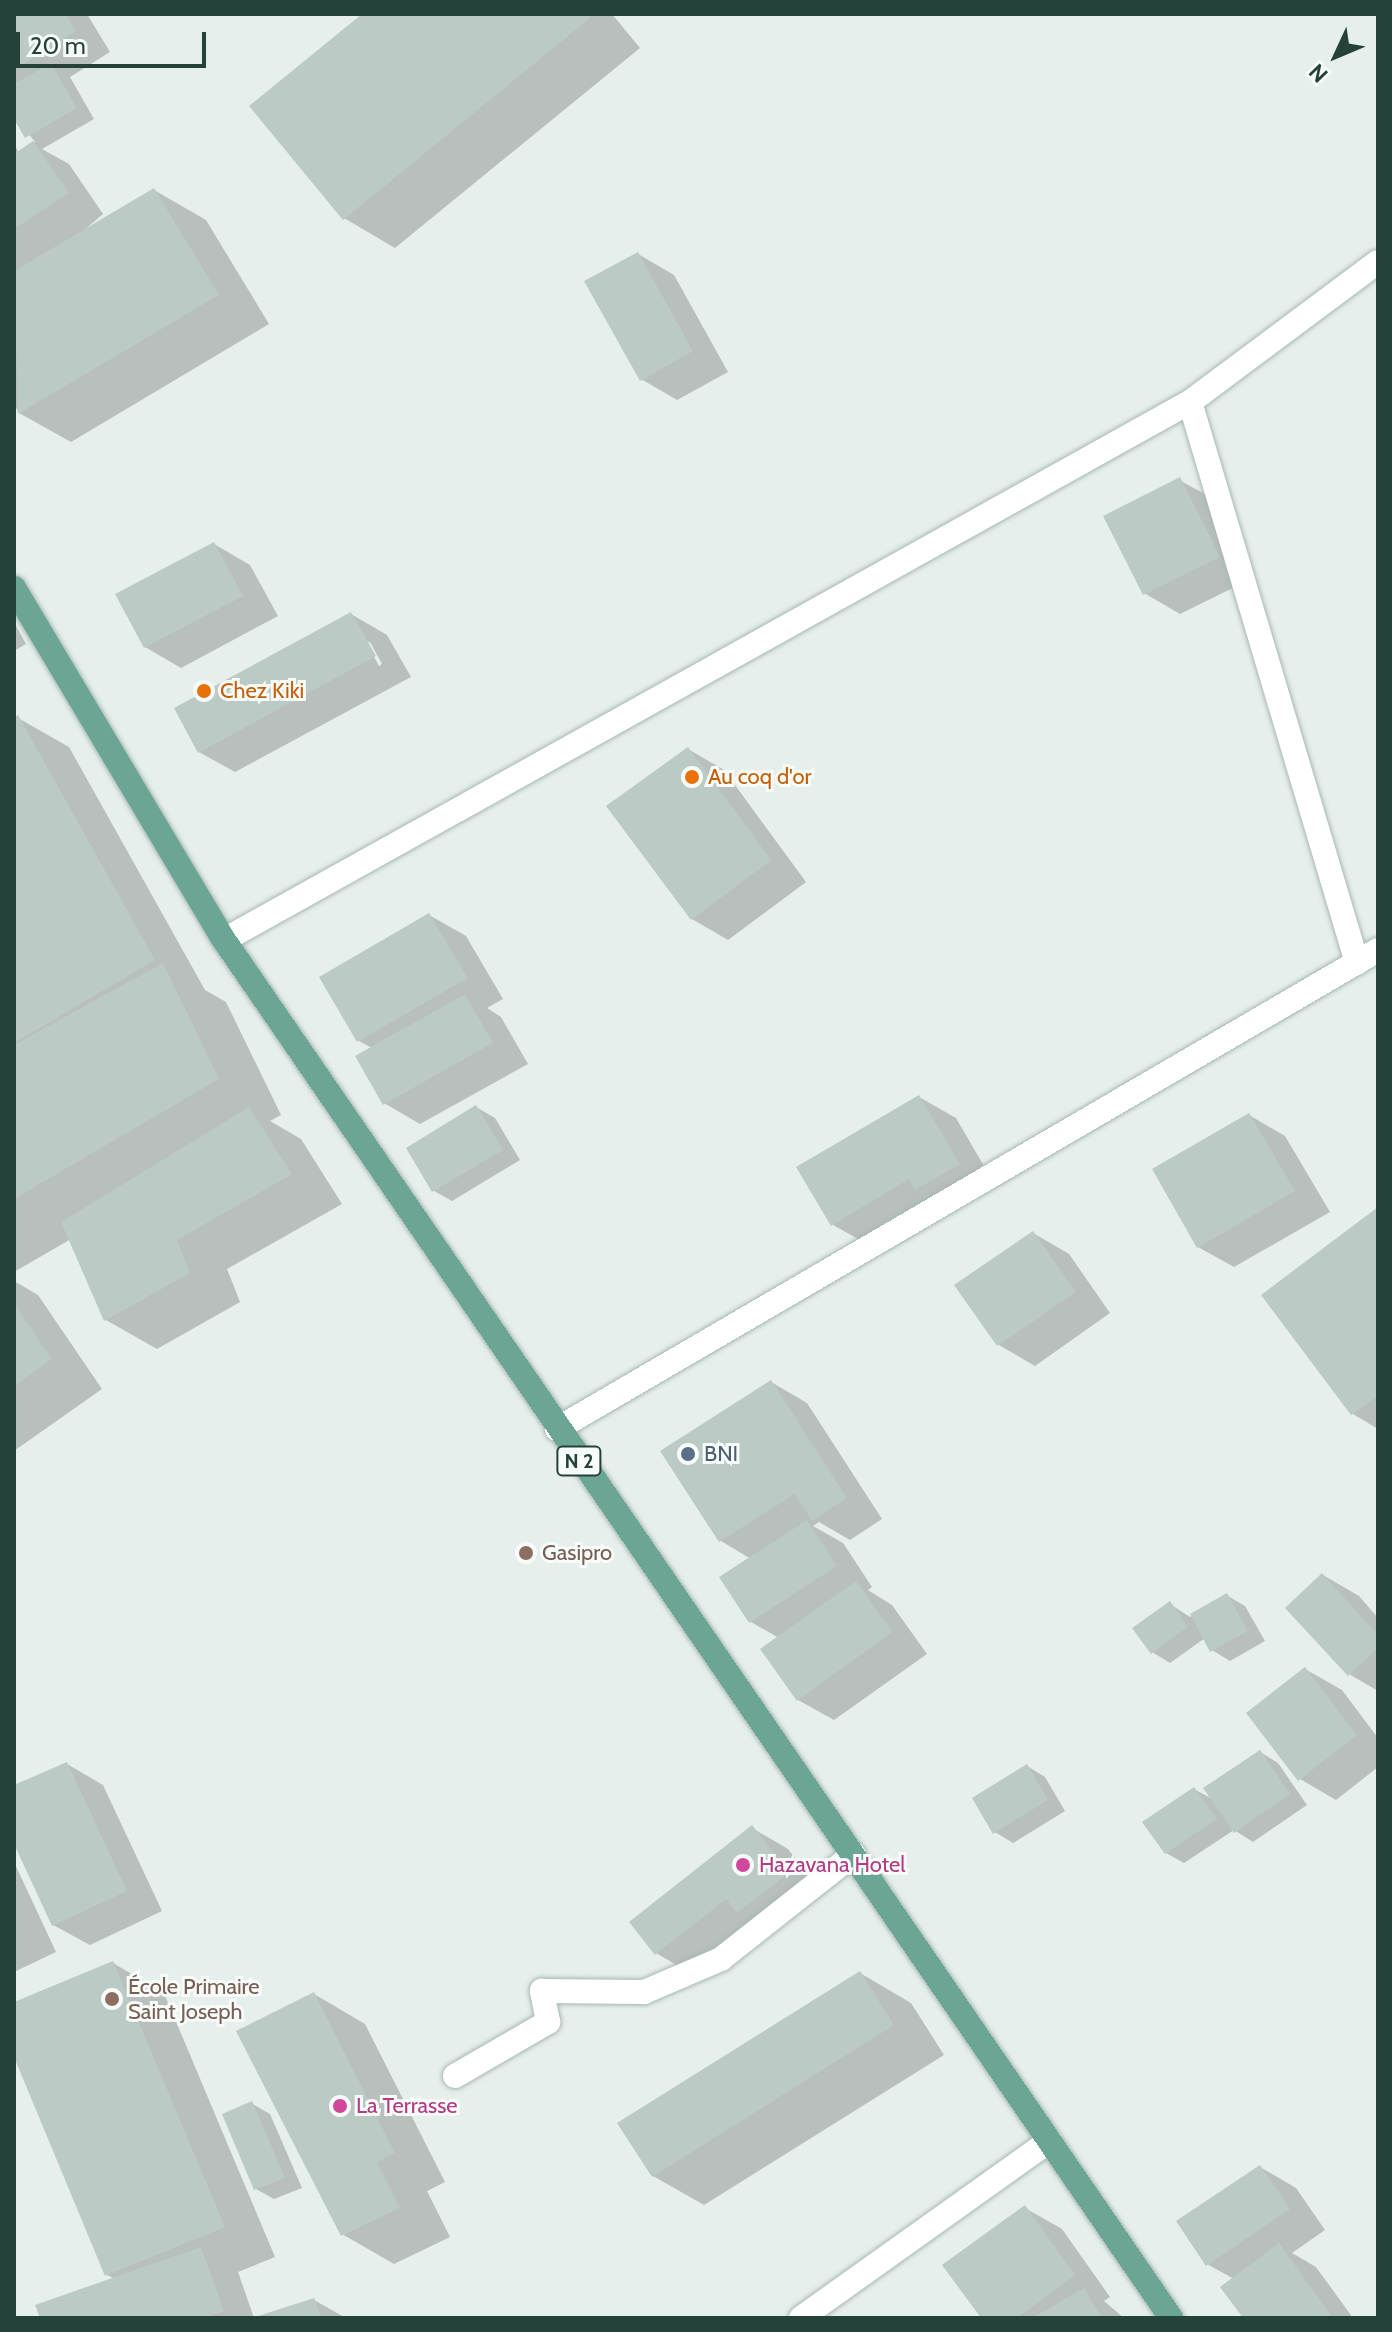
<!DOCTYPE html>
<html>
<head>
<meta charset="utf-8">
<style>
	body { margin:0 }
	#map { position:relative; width:1392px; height:2332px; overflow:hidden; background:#e6efeb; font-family:Cabin,sans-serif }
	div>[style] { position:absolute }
	.shadow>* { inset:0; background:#0003 }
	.building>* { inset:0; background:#bbcac4 }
	.roads { filter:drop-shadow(0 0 2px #a8b8b2) drop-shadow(0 0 2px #a8b8b2) }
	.service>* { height:24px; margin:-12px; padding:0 12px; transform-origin:12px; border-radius:12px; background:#fff }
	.minor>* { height:24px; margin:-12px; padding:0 12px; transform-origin:12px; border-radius:12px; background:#fff }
	.primary>* { height:24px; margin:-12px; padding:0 12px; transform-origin:12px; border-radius:12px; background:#6aa596 }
	.dots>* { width:22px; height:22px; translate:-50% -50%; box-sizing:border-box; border:4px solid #f7fbf9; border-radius:50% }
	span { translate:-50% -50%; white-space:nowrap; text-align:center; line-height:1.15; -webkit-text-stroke:6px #f7fbf9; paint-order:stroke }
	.shield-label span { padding:2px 6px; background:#f7fbf9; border:2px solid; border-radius:6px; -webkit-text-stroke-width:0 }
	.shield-label { font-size:20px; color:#24423a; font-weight:700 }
	.food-label { font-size:22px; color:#c56008 }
	.left { translate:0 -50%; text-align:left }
	.service-label { font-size:22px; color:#4e5e75 }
	.education-label { font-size:22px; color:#785e54 }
	.hotel-label { font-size:22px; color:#b23c85 }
	.frame { position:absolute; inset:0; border:16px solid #24423a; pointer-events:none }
	.north { position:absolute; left:1296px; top:16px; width:80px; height:80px; -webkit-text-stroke:6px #f7fbf9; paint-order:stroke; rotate:226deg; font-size:22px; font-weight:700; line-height:32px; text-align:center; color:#24423a }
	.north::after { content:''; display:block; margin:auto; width:28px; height:36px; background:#24423a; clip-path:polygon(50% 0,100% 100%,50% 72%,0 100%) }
	.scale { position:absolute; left:16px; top:32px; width:190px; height:36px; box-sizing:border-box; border:4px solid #24423a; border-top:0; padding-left:10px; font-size:24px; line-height:28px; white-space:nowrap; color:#24423a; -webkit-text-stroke:6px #f7fbf9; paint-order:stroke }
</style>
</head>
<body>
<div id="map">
	<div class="shadow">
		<div style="clip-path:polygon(14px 14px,87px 14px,110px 52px,70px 77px,94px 119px,42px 149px,69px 164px,103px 214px,75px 238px,154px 190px,206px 220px,269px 324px,71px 442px,19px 413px,14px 404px,14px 144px,19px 153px,35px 142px,14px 115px)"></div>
		<div style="clip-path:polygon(365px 14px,612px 14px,640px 48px,395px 248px,344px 218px)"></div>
		<div style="clip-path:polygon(638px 254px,674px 275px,728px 372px,677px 400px,641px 379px)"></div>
		<div style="clip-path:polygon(1179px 480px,1216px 500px,1255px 577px,1180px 614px,1144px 593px)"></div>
		<div style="clip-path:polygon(214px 544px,250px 565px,278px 616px,181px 668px,145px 647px)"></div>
		<div style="clip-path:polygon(evenodd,351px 614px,387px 635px,411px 677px,235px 772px,199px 752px,351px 614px,366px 642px,370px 642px,382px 664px,379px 666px,366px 642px)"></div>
		<div style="clip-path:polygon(14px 622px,26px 644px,14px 651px)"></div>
		<div style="clip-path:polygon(18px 718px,69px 747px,205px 990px,226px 1002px,281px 1115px,270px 1121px,301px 1139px,342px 1204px,227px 1269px,240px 1302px,157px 1349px,106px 1320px,71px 1239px,14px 1272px,14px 720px)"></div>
		<div style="clip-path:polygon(688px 749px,724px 770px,806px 882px,728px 940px,692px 919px)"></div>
		<div style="clip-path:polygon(429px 915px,466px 936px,503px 999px,487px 1008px,501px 1017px,528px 1064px,420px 1124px,384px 1103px,372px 1048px,359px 1041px)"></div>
		<div style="clip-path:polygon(919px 1097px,956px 1118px,995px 1185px,869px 1245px,833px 1225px)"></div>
		<div style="clip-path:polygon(476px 1107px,495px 1118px,520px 1160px,452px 1201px,434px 1191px)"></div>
		<div style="clip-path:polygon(1249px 1115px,1285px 1136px,1330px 1212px,1234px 1267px,1198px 1247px)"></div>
		<div style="clip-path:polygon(1378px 1210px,1378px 1429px,1353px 1414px,1264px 1295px)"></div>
		<div style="clip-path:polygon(1033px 1233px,1069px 1254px,1110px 1313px,1035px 1366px,999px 1345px)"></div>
		<div style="clip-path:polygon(14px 1281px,38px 1295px,102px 1389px,14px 1451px)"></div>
		<div style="clip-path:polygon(771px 1382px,807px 1403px,882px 1519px,850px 1540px,819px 1522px,813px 1526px,843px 1543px,872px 1587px,868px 1590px,892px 1605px,927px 1654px,834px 1720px,798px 1700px,779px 1638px,751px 1622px,751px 1559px,721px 1541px,663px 1452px)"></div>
		<div style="clip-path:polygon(1323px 1575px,1359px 1596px,1378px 1618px,1378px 1691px,1349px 1674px)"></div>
		<div style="clip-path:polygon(1226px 1595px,1245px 1606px,1265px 1641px,1230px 1661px,1212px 1650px,1205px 1638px,1170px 1663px,1152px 1652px,1170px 1604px,1190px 1617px)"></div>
		<div style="clip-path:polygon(1305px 1669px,1342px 1690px,1378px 1738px,1378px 1767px,1336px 1800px,1300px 1779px)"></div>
		<div style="clip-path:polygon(1260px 1752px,1278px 1763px,1307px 1805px,1253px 1842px,1234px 1830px,1184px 1863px,1166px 1853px,1194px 1789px,1214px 1800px)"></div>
		<div style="clip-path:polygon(67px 1764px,103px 1785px,162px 1911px,90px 1945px,53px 1925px,14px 1839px,14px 1787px)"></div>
		<div style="clip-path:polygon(1027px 1766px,1045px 1777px,1065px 1811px,1013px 1843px,995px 1832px)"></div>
		<div style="clip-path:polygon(752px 1828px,788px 1849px,823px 1894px,774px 1932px,758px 1922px,692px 1974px,656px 1953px)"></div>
		<div style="clip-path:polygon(14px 1862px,56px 1952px,14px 1972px)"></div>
		<div style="clip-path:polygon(113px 1963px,164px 1993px,275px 2257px,238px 2272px,254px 2318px,42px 2318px,115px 2279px,107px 2275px,14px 2052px,14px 2004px)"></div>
		<div style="clip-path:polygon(860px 1973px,911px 2003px,944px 2055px,704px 2205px,653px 2176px)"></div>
		<div style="clip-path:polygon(314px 1994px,365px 2024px,445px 2182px,427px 2191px,450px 2237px,394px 2264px,342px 2234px)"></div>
		<div style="clip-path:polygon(251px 2103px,270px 2114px,302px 2188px,274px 2199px,256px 2189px)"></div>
		<div style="clip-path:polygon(1260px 2167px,1296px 2188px,1325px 2230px,1292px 2253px,1316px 2267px,1353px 2318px,1245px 2318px,1234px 2279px,1207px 2264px)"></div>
		<div style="clip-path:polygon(1025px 2208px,1062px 2229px,1110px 2297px,1104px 2301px,1124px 2318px,983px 2318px)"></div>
		<div style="clip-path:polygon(314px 2300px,346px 2318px,260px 2318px)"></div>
	</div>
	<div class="building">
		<div style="clip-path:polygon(14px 14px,65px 14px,76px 31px,14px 70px)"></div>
		<div style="clip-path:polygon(362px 14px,587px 14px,590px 18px,343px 220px,249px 106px)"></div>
		<div style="clip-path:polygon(51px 63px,77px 108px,25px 138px,14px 119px,14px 84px)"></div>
		<div style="clip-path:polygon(33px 141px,69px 193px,14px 229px,14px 154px)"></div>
		<div style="clip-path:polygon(154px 188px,219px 295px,18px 414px,14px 271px)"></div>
		<div style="clip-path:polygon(638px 252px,693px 351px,640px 381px,584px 281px)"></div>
		<div style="clip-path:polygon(1180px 477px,1220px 557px,1143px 595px,1103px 516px)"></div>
		<div style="clip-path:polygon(214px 542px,243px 596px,144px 648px,115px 594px)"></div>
		<div style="clip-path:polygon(351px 612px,376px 656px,198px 753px,174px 708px)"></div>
		<div style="clip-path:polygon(18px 715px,155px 960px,14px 1043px,14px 718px)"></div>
		<div style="clip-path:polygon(688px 747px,771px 860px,691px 920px,606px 806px)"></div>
		<div style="clip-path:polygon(429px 913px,468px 978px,357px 1042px,319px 977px)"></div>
		<div style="clip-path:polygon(163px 963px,219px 1079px,14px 1199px,14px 1045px)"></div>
		<div style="clip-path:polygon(465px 994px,493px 1043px,383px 1105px,355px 1056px)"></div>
		<div style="clip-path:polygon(919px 1095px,960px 1164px,915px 1190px,909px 1179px,831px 1226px,796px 1167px)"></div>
		<div style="clip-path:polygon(476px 1105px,503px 1150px,432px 1192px,406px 1148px)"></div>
		<div style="clip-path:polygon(249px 1107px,292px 1174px,177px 1240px,190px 1273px,104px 1321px,61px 1222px)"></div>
		<div style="clip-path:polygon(1249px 1113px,1295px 1191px,1197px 1248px,1152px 1169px)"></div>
		<div style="clip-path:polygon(1378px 1207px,1378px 1396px,1351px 1415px,1261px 1295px)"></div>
		<div style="clip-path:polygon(1033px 1231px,1076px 1292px,997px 1346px,954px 1285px)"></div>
		<div style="clip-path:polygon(14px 1303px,52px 1359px,14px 1386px)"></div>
		<div style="clip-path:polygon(771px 1380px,847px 1498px,812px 1521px,795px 1494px,719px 1542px,660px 1451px)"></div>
		<div style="clip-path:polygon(807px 1520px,837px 1566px,749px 1623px,719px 1577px)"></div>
		<div style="clip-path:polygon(1322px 1573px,1378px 1635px,1378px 1648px,1348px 1676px,1285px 1608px)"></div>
		<div style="clip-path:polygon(856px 1581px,892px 1632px,797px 1701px,760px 1649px)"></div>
		<div style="clip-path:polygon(1227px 1593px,1248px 1631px,1210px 1652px,1190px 1614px)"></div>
		<div style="clip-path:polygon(1170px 1601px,1188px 1627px,1151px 1654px,1132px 1628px)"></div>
		<div style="clip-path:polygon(1305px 1667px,1357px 1735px,1298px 1781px,1246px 1713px)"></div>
		<div style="clip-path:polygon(1260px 1750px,1290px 1794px,1234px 1833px,1203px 1788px)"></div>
		<div style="clip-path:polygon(67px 1762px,127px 1891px,52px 1926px,14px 1844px,14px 1785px)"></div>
		<div style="clip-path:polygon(1027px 1764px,1048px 1800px,993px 1834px,972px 1798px)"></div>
		<div style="clip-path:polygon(1194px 1787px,1217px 1819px,1165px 1854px,1142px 1822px)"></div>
		<div style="clip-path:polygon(752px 1825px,789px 1873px,737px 1913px,726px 1899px,655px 1955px,629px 1922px)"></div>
		<div style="clip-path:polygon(113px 1961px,225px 2227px,105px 2276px,14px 2057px,14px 2002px)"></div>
		<div style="clip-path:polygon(860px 1971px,894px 2025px,652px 2177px,617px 2123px)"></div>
		<div style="clip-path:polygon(314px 1992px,395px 2153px,377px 2162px,400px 2208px,341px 2236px,236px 2031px)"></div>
		<div style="clip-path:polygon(252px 2101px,285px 2178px,254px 2190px,222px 2114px)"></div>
		<div style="clip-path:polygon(1260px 2165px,1290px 2209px,1206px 2266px,1176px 2221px)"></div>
		<div style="clip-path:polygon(1025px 2205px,1075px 2275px,1017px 2318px,981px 2318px,942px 2265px)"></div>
		<div style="clip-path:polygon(1279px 2243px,1333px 2318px,1243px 2318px,1220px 2287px)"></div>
		<div style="clip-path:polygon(201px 2247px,224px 2311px,204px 2318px,40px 2318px,35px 2305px)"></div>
		<div style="clip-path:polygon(1084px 2288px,1102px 2318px,1032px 2318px)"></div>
		<div style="clip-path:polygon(314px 2298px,321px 2318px,255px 2318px,255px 2317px)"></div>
	</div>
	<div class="roads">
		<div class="service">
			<div style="left:455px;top:2076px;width:108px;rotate:-30.1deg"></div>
			<div style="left:548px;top:2022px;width:32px;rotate:-101deg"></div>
			<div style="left:542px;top:1991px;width:102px;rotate:0.6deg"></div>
			<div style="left:644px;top:1992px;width:84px;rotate:-23.2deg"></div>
			<div style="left:721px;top:1959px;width:169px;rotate:-38.3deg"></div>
			<div style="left:801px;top:2318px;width:305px;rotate:-35.5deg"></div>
		</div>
		<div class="minor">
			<div style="left:1190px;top:402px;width:585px;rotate:73.42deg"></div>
			<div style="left:224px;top:940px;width:1106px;rotate:-29.12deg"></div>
			<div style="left:1190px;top:402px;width:234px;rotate:-36.7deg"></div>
			<div style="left:557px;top:1429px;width:951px;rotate:-30.26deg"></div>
		</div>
		<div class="primary">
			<div style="left:14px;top:588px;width:410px;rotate:59.2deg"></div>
			<div style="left:224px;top:940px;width:1672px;rotate:55.5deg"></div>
		</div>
	</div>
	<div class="dots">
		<div style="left:204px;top:691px;background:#e8710a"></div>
		<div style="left:692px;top:777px;background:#e8710a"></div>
		<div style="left:688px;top:1454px;background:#5c6f8a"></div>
		<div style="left:526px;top:1553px;background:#8d6e63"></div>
		<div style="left:743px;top:1865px;background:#d1479c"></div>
		<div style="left:112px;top:1999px;background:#8d6e63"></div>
		<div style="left:340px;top:2106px;background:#d1479c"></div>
	</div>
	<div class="shield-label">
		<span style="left:579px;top:1461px">N 2</span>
	</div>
	<div class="food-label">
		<span class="left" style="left:220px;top:691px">Chez Kiki</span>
		<span class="left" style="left:708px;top:777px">Au coq d'or</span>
	</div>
	<div class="service-label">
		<span class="left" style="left:704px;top:1454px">BNI</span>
	</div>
	<div class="education-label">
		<span class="left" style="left:542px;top:1553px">Gasipro</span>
		<span class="left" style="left:128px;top:1999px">École Primaire<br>Saint Joseph</span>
	</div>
	<div class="hotel-label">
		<span class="left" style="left:759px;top:1865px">Hazavana Hotel</span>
		<span class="left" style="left:356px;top:2106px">La Terrasse</span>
	</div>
	<div class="frame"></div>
	<div class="north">N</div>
	<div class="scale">20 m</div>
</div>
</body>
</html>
